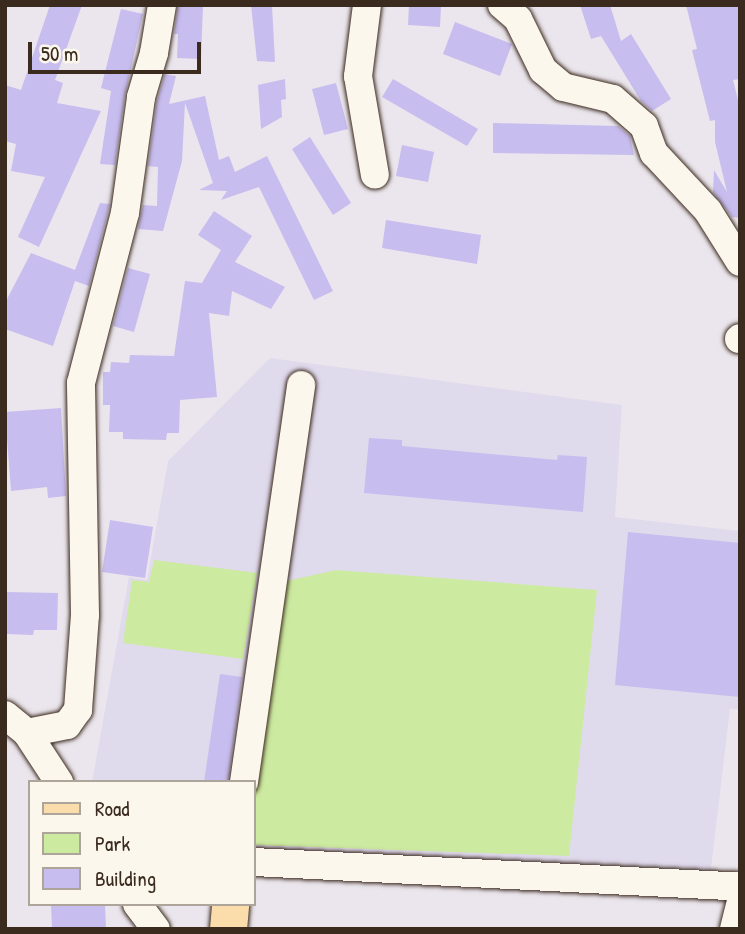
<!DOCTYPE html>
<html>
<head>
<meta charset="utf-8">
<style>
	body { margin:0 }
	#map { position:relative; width:745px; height:934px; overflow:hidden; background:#ebe6ed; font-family:"Patrick Hand",sans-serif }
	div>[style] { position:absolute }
	.built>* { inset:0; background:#e0daed }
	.green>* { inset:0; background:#cdeaa1 }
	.building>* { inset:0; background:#c7bdee }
	.roads { filter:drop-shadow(0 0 2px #3b2a1e) drop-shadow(0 0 2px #3b2a1e) }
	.minor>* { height:28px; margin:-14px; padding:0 14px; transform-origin:14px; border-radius:14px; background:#fbf7ec }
	.major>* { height:37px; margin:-18.5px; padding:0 18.5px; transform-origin:18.5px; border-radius:18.5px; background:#fbddab }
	span { translate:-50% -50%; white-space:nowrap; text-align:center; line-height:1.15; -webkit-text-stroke:5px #fbf7ec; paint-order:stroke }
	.frame { position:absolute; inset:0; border:7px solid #3b2a1e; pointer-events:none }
	.legend { position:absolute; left:28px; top:780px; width:228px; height:126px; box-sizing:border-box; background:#fbf7ec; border:2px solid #aea59a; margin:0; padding:9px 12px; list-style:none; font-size:21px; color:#3b2a1e }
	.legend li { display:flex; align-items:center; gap:14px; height:35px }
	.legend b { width:35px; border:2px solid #aea59a }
	.scale { position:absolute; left:28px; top:42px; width:173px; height:32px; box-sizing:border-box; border:4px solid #3b2a1e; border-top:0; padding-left:9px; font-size:21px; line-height:24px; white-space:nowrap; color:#3b2a1e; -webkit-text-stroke:5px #fbf7ec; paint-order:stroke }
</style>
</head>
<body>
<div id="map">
	<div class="built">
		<div style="clip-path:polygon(270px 358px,622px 405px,615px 517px,740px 531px,740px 709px,730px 709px,710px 877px,254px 857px,254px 782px,92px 782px,129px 577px,147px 580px,168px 461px)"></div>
	</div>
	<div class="green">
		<div style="clip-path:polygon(154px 560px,257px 573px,243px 659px,123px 643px,132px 580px,149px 582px)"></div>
		<div style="clip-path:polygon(336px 570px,597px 590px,569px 856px,254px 845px,254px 782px,282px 582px)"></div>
	</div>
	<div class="building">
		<div style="clip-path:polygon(50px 5px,82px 5px,55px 80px,63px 83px,57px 103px,101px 111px,39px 247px,18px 237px,45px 177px,11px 171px,16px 144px,5px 141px,5px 85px,21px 90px)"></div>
		<div style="clip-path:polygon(178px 5px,203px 5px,201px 59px,177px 58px,178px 34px,174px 34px)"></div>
		<div style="clip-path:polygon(251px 5px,272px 5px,275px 62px,257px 61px)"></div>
		<div style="clip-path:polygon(409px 5px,441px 5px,440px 27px,408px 25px)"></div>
		<div style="clip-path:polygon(580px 5px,610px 5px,621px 41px,631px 34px,671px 99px,652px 111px,641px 101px,601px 36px,591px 39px)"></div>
		<div style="clip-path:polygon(686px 5px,740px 5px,740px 79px,733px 80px,740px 108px,740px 218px,732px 217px,713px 192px,714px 170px,727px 192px,715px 142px,715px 120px,710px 121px,692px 50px,697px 49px)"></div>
		<div style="clip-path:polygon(121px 9px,143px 14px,125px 95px,115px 165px,100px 164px,111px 91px,101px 88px)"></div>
		<div style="clip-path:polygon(455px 22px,512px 44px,500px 76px,443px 54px)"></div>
		<div style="clip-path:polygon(165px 74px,176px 76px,169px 104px,205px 96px,219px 160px,229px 156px,235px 172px,267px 156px,333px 291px,314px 300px,259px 187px,221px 200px,227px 191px,199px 190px,213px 183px,185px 103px,182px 161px,163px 231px,138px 229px,143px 205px,157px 206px,158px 167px,148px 166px,157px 101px)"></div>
		<div style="clip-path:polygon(285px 79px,286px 99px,281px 100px,282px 117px,261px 129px,258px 85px)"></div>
		<div style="clip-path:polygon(393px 79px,478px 129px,467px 146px,382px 97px)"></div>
		<div style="clip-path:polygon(336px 83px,348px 129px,324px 135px,312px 89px)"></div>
		<div style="clip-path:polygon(493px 123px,618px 126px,630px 136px,634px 155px,493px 153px)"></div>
		<div style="clip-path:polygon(310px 137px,351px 203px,333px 215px,292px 149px)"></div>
		<div style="clip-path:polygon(402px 145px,434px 152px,428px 182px,396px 176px)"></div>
		<div style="clip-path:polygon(100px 203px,110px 204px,89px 286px,75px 281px,53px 346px,5px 329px,5px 303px,31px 253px,75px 270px)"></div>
		<div style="clip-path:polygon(214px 211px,252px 236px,235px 262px,285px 287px,271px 309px,232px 291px,229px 316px,209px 313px,217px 397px,180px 400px,179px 433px,167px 433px,166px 440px,123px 439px,123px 432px,109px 432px,110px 405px,103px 405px,103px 372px,110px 372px,111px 362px,129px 363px,130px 355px,174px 356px,185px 281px,202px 283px,221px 250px,198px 235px)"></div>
		<div style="clip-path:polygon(386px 220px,481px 235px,477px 264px,382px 248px)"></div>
		<div style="clip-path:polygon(128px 268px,150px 274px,134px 332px,113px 326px)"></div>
		<div style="clip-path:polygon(61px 408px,66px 496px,48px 498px,47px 487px,11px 491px,5px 412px)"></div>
		<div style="clip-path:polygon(369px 438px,402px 440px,402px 446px,557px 460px,558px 455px,587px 457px,583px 512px,364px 493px)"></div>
		<div style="clip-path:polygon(110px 520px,153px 527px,145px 578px,102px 572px)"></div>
		<div style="clip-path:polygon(628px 532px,740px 543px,740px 697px,615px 685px)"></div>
		<div style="clip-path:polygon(5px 592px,58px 593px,57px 630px,34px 630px,33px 635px,5px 634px)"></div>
		<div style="clip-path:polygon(220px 674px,242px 677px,228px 782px,204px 782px)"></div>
		<div style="clip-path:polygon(51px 904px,105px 904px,106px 929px,52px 929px)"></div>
	</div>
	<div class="roads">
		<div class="minor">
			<div style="left:367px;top:5px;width:72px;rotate:97.2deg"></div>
			<div style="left:358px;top:76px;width:100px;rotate:80.3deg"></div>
			<div style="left:502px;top:5px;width:21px;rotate:41deg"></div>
			<div style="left:518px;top:19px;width:57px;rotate:63.9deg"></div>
			<div style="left:543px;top:70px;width:26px;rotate:40deg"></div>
			<div style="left:563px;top:87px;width:51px;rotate:13.5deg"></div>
			<div style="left:613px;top:99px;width:41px;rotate:41.1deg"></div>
			<div style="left:644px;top:126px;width:29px;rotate:70deg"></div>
			<div style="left:654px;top:153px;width:79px;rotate:47deg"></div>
			<div style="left:708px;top:211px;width:60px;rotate:57.9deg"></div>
			<div style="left:739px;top:339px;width:1px;rotate:-45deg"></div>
			<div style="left:5px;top:715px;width:28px;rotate:39deg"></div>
			<div style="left:27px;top:733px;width:59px;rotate:56.9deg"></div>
			<div style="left:27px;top:733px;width:41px;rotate:-11.3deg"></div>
			<div style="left:67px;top:725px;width:19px;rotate:-54deg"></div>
			<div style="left:78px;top:710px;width:95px;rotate:-85.8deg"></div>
			<div style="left:85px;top:615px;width:232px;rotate:-91deg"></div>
			<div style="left:81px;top:383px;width:176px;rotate:-75.5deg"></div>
			<div style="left:125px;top:213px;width:117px;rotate:-82.1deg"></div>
			<div style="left:141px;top:97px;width:46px;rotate:-73.5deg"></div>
			<div style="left:154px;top:53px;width:49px;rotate:-80.5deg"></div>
			<div style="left:244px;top:782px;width:401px;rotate:-81.8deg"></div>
			<div style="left:254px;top:862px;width:487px;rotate:2.9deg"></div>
			<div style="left:137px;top:904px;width:31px;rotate:53deg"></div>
			<div style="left:734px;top:929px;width:25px;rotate:-76deg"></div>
		</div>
		<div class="major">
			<div style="left:228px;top:929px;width:25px;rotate:-85deg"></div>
		</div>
	</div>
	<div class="frame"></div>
	<ul class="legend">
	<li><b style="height:9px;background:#fbddab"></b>Road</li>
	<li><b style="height:19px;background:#cdeaa1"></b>Park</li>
	<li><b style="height:19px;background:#c7bdee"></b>Building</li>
	</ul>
	<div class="scale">50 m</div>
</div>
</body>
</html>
